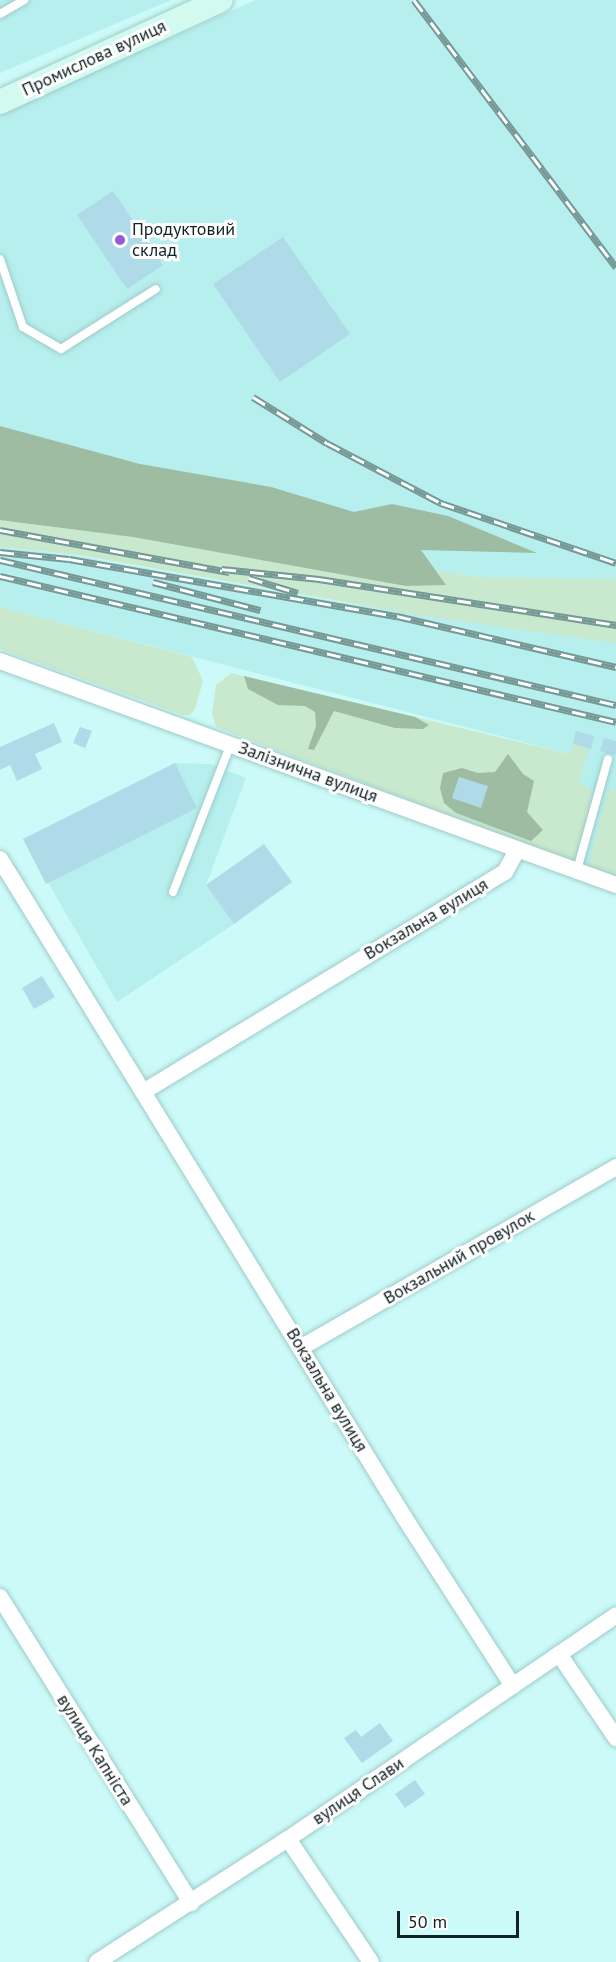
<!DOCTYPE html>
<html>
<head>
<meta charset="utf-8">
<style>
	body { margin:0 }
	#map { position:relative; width:616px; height:1962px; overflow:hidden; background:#ccfaf8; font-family:"PT Sans",sans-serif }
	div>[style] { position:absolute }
	.built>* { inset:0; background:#b6efed }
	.green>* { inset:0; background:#c9e9ce }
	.forest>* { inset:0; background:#9dbca2 }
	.building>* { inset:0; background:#aedbe7 }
	.roads { filter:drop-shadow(0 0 2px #9ecbc9) drop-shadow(0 0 2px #9ecbc9) }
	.lane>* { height:8px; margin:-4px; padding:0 4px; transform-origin:4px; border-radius:4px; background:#fff }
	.street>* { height:16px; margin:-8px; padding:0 8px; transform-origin:8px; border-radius:8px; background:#fff }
	.secondary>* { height:24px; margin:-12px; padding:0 12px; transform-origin:12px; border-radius:12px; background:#d3faef }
	.rail>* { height:7px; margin-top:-3.5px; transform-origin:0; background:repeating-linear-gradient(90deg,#fff 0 14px,#769896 0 28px); box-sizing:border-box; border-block:2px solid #769896 }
	.dots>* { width:16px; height:16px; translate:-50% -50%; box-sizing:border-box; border:3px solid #fff; border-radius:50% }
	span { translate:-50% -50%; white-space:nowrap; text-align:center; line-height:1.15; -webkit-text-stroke:6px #fff; paint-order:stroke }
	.street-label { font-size:18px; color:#112322 }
	.poi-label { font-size:18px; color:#112322 }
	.left { translate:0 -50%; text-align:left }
	.scale { position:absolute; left:397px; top:1911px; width:122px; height:27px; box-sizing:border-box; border:3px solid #112322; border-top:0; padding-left:8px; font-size:18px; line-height:21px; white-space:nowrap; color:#112322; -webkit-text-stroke:4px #fff; paint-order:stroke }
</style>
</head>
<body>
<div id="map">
	<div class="built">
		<div style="clip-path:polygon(0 0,171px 0,0 73px)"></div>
		<div style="clip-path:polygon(256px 0,616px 0,616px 579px,479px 577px,0 509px,0 113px)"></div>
		<div style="clip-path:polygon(0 547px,72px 555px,339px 602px,616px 642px,616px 875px,551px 854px,570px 754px,0 607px)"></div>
		<div style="clip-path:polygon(175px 763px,210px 764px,246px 778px,206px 885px,234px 924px,117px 1002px,23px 839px)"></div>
	</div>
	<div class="green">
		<div style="clip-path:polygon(0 509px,479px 577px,616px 579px,616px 643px,430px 617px,78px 555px,0 547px)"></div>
		<div style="clip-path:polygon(0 607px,192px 657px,203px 681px,195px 709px,190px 715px,183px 715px,0 649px)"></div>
		<div style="clip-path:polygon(231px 673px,570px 754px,573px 744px,588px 748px,579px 783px,589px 787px,593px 795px,577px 855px,574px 861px,567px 860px,216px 727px,212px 713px,216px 685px)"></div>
		<div style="clip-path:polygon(609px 788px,616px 790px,616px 879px,588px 867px)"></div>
	</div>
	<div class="forest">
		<div style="clip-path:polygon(0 426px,140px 464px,271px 487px,354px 512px,392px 504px,448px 516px,537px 553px,421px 550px,446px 585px,406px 586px,133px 537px,0 520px)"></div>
		<div style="clip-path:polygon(244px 676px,415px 717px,429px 725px,423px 729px,395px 728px,334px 711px,314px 750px,308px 749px,316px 726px,315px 712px,305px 706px,278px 705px,248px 689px)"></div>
		<div style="clip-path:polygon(508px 754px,523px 774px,534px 781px,527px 812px,543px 830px,531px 841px,456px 813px,444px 803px,440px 788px,443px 773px,462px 768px,478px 773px,495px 772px)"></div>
	</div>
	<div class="building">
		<div style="clip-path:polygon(113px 191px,163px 265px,127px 289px,77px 215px)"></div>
		<div style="clip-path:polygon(283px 237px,350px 334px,280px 382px,213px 284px)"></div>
		<div style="clip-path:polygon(54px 723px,62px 742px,35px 754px,42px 769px,17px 781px,10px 765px,0 770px,0 747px)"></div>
		<div style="clip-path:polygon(80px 727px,92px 731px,85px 748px,73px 743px)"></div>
		<div style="clip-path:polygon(576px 731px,594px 736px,591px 749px,573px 744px)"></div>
		<div style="clip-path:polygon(604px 738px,616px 741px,616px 755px,600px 751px)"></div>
		<div style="clip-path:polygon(175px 763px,197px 808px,46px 884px,23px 839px)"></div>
		<div style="clip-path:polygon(459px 777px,488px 786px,481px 808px,452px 798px)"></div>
		<div style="clip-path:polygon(264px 844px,292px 882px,234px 924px,206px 885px)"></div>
		<div style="clip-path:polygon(42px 976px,55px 997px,34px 1009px,22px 988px)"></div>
		<div style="clip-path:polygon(380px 1723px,393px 1741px,362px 1763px,344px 1738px,356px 1730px,361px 1737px)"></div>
		<div style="clip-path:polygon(415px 1780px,425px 1794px,405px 1808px,395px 1794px)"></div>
	</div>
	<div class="roads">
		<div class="lane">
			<div style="left:0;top:14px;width:28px;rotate:-30deg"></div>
			<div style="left:0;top:259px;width:72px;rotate:71.3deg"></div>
			<div style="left:23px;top:327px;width:44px;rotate:30.1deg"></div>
			<div style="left:61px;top:349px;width:112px;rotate:-32.3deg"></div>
			<div style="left:577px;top:870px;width:115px;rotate:-74.4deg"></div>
			<div style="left:173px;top:892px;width:160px;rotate:-68.7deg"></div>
		</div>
		<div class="street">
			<div style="left:0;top:661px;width:655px;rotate:19.98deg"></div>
			<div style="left:0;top:859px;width:772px;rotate:58.45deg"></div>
			<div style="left:404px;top:1517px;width:201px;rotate:57.2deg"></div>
			<div style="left:143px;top:1092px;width:424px;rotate:-31.3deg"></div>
			<div style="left:505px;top:872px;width:25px;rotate:-61deg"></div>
			<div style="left:302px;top:1347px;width:362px;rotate:-29.8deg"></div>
			<div style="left:0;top:1597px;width:361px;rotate:58deg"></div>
			<div style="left:559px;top:1654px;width:102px;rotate:55.8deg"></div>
			<div style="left:288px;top:1839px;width:148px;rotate:56deg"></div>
			<div style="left:97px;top:1962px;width:227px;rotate:-32.8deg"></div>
			<div style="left:288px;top:1839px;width:397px;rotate:-34.3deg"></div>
		</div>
		<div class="secondary">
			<div style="left:0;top:102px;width:243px;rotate:-24.8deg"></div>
		</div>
	</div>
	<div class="rail">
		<div style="left:414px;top:0;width:335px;rotate:52.9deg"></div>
		<div style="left:253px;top:397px;width:87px;rotate:31.9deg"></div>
		<div style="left:327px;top:443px;width:129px;rotate:27.8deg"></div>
		<div style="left:441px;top:503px;width:185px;rotate:18.9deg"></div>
		<div style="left:0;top:530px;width:233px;rotate:10.4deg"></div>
		<div style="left:0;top:552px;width:69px;rotate:5.8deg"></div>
		<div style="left:69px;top:559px;width:333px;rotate:9.9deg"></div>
		<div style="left:397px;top:616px;width:225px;rotate:13.1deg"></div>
		<div style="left:0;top:560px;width:633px;rotate:13.25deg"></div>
		<div style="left:222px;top:569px;width:98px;rotate:5.9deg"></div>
		<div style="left:319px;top:579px;width:301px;rotate:8.8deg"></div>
		<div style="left:0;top:576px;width:633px;rotate:13.33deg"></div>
		<div style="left:249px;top:578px;width:51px;rotate:17deg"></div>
		<div style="left:153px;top:582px;width:111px;rotate:14.7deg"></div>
	</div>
	<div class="dots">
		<div style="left:120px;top:240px;background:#935dd5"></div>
	</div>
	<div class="street-label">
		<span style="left:94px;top:58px;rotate:-25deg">Промислова вулиця</span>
		<span style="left:308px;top:772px;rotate:20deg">Залізнична вулиця</span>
		<span style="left:426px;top:919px;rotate:-31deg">Вокзальна вулиця</span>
		<span style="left:459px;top:1257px;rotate:-30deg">Вокзальний провулок</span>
		<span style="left:327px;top:1390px;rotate:59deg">Вокзальна вулиця</span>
		<span style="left:95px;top:1750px;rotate:58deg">вулиця Капніста</span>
		<span style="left:358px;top:1791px;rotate:-34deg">вулиця Слави</span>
	</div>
	<div class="poi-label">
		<span class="left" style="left:132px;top:240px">Продуктовий<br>склад</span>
	</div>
	<div class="scale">50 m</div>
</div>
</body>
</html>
